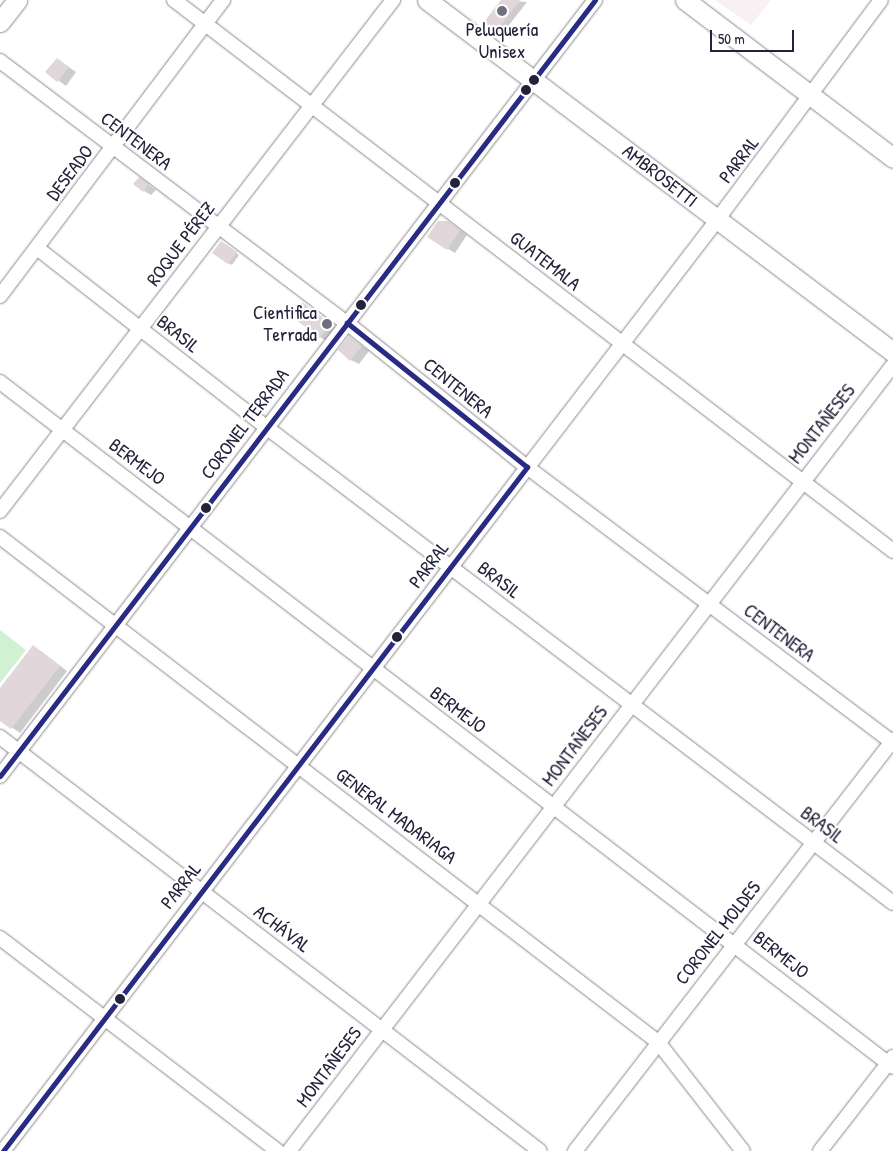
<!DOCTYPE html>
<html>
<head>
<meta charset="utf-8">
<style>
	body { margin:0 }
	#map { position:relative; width:893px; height:1151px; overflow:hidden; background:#fff; font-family:"Patrick Hand",sans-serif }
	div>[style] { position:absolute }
	.built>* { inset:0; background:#f9f0f3 }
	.green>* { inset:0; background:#d1f2d2 }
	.shadow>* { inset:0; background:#0003 }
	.building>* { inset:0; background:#e1d6da }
	.roads { filter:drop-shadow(0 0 1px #8a8a8f) drop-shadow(0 0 1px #8a8a8f) }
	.street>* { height:14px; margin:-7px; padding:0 7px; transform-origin:7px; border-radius:7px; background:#fff }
	.secondary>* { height:19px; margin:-9.5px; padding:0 9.5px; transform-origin:9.5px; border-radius:9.5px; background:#fff }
	.bus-1>* { height:5px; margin:-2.5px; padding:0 2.5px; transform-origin:2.5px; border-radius:2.5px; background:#292a83 }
	.dots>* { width:14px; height:14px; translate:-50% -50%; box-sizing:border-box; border:2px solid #fff; border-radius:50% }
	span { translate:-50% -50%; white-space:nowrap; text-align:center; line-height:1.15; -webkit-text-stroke:4.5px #fff; paint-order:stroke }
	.poi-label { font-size:19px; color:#22223b }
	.right { translate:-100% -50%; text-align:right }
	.street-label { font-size:19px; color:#22223b }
	.scale { position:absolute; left:710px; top:30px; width:84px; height:22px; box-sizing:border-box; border:2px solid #22223b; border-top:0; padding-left:6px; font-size:15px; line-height:18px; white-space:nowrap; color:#22223b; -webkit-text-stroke:4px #fff; paint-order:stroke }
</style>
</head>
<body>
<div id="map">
	<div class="built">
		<div style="clip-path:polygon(715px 0,771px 0,751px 25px)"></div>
	</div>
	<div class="green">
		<div style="clip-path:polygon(0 630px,26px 650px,0 683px)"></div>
	</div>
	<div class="shadow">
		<div style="clip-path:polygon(503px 0,527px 2px,502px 34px,497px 31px)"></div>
		<div style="clip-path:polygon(57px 59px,76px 72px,66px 86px,47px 72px)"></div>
		<div style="clip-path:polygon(146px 183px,156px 190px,151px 195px,144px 191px)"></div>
		<div style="clip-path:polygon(456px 227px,467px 235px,455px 253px,448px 249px)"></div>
		<div style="clip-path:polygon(225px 244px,239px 255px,232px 265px,228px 263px)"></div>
		<div style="clip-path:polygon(310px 308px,338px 330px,328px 342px,320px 337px)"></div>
		<div style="clip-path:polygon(349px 337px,369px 351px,359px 364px,351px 360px)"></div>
		<div style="clip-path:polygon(41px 651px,67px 671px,20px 733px,0 719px,0 690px)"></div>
	</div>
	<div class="building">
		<div style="clip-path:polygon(501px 0,520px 0,496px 32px,484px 22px)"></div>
		<div style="clip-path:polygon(57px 58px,69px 67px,57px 82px,45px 72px)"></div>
		<div style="clip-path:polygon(139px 177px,149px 184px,143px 192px,133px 184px)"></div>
		<div style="clip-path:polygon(438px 221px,448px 221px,460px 230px,447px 250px,427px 237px)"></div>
		<div style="clip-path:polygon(221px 241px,237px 252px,228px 264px,212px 253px)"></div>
		<div style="clip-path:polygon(302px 302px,331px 324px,320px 338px,291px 316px)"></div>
		<div style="clip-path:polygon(349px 336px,362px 346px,350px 361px,338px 350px)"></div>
		<div style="clip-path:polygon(33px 645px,60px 666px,11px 729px,0 721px,0 688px)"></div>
	</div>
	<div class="roads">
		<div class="street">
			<div style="left:174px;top:0;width:906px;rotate:37.46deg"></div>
			<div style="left:0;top:61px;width:435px;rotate:37.1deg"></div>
			<div style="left:347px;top:323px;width:231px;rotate:38.7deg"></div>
			<div style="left:527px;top:467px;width:458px;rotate:37deg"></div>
			<div style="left:37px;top:248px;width:291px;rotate:38deg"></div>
			<div style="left:266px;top:427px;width:787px;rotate:37.2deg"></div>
			<div style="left:0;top:296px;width:371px;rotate:-53deg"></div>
			<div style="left:0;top:382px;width:1125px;rotate:37.49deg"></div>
			<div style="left:0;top:511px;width:645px;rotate:-52.44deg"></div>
			<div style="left:0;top:537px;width:829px;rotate:37.51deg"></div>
			<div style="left:658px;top:1042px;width:138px;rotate:52.1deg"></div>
			<div style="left:0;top:737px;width:680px;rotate:37.48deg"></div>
			<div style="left:0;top:776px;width:978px;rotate:-52.52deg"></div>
			<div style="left:0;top:938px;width:350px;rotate:37.5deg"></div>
			<div style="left:3px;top:1151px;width:1173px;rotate:-52.51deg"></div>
			<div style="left:717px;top:220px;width:274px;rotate:-53.3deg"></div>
			<div style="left:289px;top:1151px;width:991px;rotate:-52.46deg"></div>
			<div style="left:575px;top:1151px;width:520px;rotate:-52.27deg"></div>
			<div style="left:820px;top:1151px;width:119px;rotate:-52.2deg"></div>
		</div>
		<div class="secondary">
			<div style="left:427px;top:0;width:584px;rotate:37.07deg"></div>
			<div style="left:685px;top:0;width:261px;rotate:37.2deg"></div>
			<div style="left:0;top:22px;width:28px;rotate:-52deg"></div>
		</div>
	</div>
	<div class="bus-1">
		<div style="left:0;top:776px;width:978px;rotate:-52.52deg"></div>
		<div style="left:3px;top:1151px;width:862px;rotate:-52.54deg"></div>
		<div style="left:527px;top:467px;width:231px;rotate:-141.3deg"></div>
	</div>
	<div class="dots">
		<div style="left:502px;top:11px;background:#6f6f80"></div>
		<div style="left:534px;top:80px;background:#22223b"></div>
		<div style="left:526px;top:90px;background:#22223b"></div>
		<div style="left:455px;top:183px;background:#22223b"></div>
		<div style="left:361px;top:305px;background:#22223b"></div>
		<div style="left:327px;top:324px;background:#6f6f80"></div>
		<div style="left:206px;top:508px;background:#22223b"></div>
		<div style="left:397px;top:637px;background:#22223b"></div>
		<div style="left:120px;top:999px;background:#22223b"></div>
	</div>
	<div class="poi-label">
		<span style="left:502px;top:41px">Peluquería<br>Unisex</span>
		<span class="right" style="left:317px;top:324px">Cientifica<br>Terrada</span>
	</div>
	<div class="street-label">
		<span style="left:136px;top:141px;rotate:37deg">CENTENERA</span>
		<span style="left:739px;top:160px;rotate:-53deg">PARRAL</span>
		<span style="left:70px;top:173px;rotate:-53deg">DESEADO</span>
		<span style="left:660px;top:176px;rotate:38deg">AMBROSETTI</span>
		<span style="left:181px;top:244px;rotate:-53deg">ROQUE PÉREZ</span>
		<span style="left:545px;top:261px;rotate:38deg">GUATEMALA</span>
		<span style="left:178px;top:334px;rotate:38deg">BRASIL</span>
		<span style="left:458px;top:388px;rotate:39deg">CENTENERA</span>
		<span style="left:245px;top:424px;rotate:-53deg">CORONEL TERRADA</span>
		<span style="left:822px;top:424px;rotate:-52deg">MONTAÑESES</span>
		<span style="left:137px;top:462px;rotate:37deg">BERMEJO</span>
		<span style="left:429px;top:565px;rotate:-53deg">PARRAL</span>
		<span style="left:499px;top:580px;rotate:37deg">BRASIL</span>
		<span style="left:779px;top:633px;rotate:37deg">CENTENERA</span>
		<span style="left:458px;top:710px;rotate:37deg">BERMEJO</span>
		<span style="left:575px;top:746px;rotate:-53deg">MONTAÑESES</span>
		<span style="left:396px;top:816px;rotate:37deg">GENERAL MADARIAGA</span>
		<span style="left:822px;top:825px;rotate:37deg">BRASIL</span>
		<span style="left:181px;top:886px;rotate:-52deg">PARRAL</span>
		<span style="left:282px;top:929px;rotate:37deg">ACHÁVAL</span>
		<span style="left:718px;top:933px;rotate:-52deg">CORONEL MOLDES</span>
		<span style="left:781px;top:955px;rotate:38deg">BERMEJO</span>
		<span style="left:329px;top:1067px;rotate:-53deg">MONTAÑESES</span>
	</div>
	<div class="scale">50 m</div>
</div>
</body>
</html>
